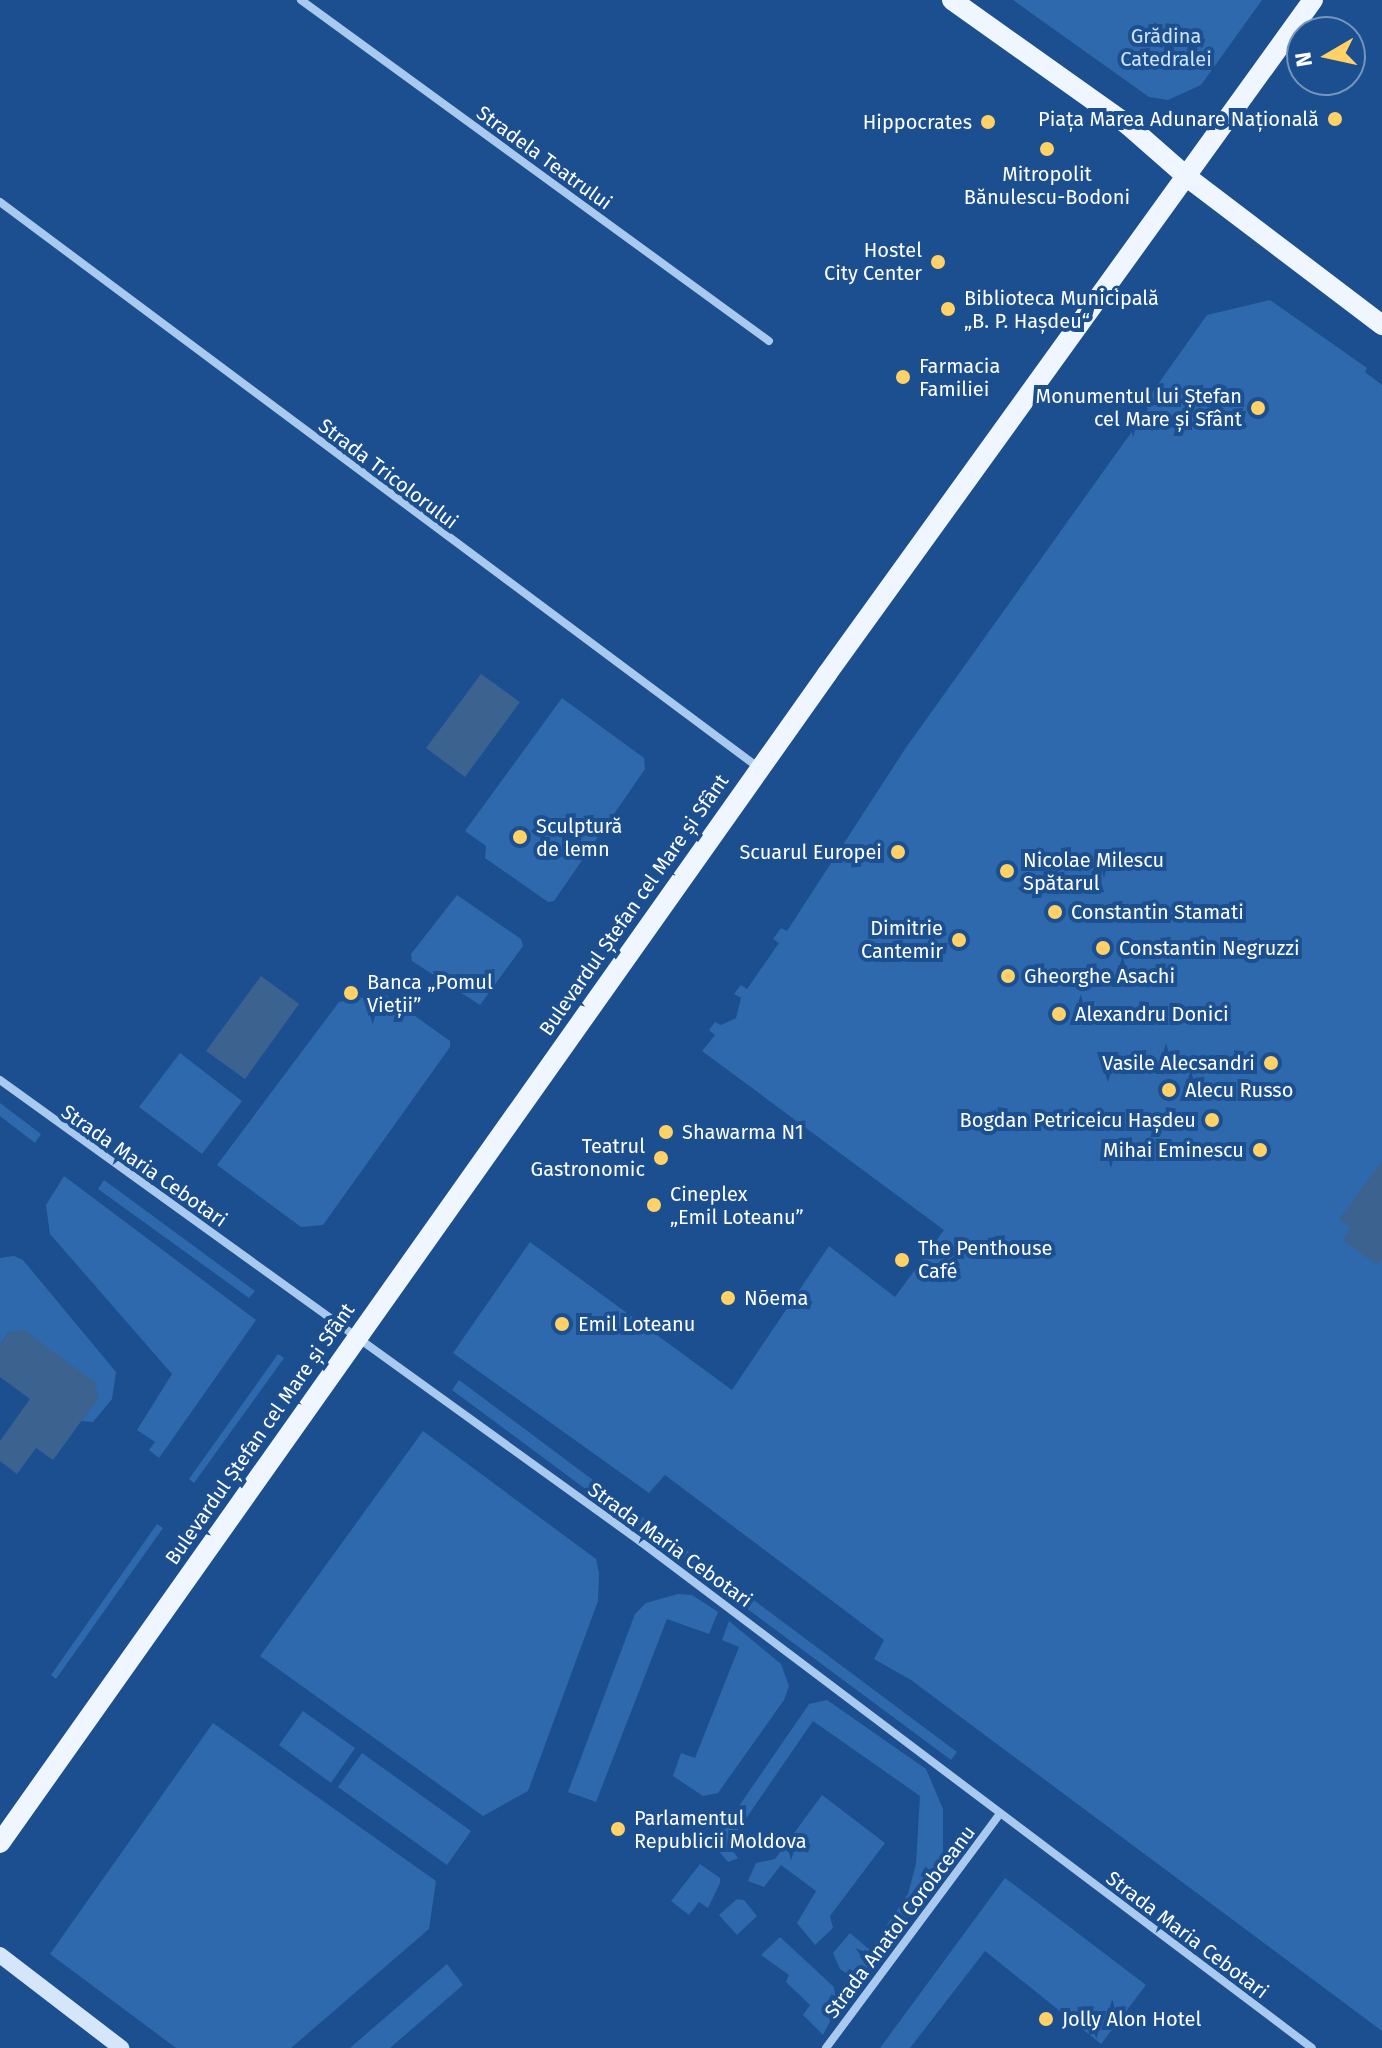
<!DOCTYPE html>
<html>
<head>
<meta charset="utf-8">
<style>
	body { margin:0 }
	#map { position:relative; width:1382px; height:2048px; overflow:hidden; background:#1b4f8f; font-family:"Fira Sans",sans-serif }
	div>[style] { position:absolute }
	.green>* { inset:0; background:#2e69ad }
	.water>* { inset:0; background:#3c6290 }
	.minor>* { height:8px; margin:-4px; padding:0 4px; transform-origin:4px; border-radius:4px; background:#a9c9ee }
	.secondary>* { height:16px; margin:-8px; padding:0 8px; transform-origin:8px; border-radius:8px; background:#d6e6fa }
	.primary>* { height:20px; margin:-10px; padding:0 10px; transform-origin:10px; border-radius:10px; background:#f0f6ff }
	.dots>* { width:22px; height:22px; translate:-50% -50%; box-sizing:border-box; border:4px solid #1b4f8f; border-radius:50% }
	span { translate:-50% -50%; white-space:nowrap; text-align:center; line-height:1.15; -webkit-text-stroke:8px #1b4f8f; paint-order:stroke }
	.park-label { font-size:20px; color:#cfe3fa }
	.poi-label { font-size:20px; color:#fff }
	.right { translate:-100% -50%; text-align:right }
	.left { translate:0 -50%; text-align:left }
	.street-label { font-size:20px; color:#fff }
	.north { position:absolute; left:1286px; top:16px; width:80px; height:80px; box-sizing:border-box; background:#1b4f8f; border:2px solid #7695bc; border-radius:50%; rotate:261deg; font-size:22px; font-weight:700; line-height:32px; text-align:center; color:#fff }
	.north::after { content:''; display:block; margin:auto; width:28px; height:36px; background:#ffd166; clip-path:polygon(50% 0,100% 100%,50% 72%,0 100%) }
</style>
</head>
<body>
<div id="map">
	<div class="green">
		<div style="clip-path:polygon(1013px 0,1262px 0,1201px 85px,1168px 100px,1149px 97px)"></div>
		<div style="clip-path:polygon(1270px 300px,1367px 368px,1365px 372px,1382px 385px,1382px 2031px,911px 1680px,874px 1659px,884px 1640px,665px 1475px,649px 1493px,453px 1353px,530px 1242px,732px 1390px,829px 1246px,895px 1297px,944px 1230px,702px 1051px,715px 1035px,709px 1030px,715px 1022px,721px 1025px,736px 1018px,741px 998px,734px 994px,741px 985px,747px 989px,779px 943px,773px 939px,781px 928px,787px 931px,905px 749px,1148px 409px,1144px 404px,1207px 315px)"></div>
		<div style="clip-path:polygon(562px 698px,644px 758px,645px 769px,554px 901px,548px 902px,485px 858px,486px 846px,465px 831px)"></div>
		<div style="clip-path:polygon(457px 895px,521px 939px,523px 946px,480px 1005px,412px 961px,411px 954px)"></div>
		<div style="clip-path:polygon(383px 993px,450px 1041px,450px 1047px,323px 1225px,301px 1227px,217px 1165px,339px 1002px)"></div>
		<div style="clip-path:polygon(180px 1053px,242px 1101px,202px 1154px,139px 1107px)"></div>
		<div style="clip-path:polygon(0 1103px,41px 1134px,35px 1143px,0 1116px)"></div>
		<div style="clip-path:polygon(64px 1176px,256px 1320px,159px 1458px,149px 1450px,155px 1442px,137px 1430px,172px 1374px,50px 1234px,46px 1205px)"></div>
		<div style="clip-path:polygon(104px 1180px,255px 1291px,249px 1298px,98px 1189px)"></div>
		<div style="clip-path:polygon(14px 1256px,23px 1260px,116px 1372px,112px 1399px,93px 1422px,81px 1421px,98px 1398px,9px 1332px,0 1345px,0 1258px)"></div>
		<div style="clip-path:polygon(278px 1354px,284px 1358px,194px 1483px,189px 1479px)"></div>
		<div style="clip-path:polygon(459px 1380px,957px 1752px,951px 1760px,452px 1390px)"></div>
		<div style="clip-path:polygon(423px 1431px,596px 1559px,599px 1573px,598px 1601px,528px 1791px,483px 1816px,260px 1656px)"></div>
		<div style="clip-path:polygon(157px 1524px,163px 1528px,56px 1679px,51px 1675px)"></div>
		<div style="clip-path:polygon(678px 1594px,692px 1595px,718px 1612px,709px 1634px,667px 1619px,596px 1802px,568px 1792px,635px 1614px,646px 1603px)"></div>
		<div style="clip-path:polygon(729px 1621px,781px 1664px,789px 1686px,784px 1700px,718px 1793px,703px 1796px,673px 1776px,681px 1753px,695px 1758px,739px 1647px,722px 1640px)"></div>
		<div style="clip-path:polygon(827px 1700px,926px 1769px,943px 1809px,943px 1866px,860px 1983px,840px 1969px,833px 1953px,850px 1933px,870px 1950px,908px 1894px,916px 1864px,920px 1796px,813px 1721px,727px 1846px,739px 1858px,728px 1862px,713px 1844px,809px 1704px)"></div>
		<div style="clip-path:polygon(303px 1711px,355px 1748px,331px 1783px,279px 1745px)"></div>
		<div style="clip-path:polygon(213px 1723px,436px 1881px,429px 1929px,291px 2048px,176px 2048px,50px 1954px)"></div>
		<div style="clip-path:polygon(362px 1753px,471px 1831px,447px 1865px,338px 1787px)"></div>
		<div style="clip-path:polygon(822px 1795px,885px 1843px,830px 1916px,833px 1928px,815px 1945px,797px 1923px,816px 1891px,781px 1865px,764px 1887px,748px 1881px,756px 1863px,775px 1859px)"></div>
		<div style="clip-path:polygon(700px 1864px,720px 1878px,720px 1883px,708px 1908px,699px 1902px,689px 1915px,671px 1901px)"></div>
		<div style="clip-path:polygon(1005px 1878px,1146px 1985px,1101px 2044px,985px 1951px,910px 2048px,880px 2048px)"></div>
		<div style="clip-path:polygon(737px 1899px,744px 1900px,757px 1916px,737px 1935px,719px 1915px)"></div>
		<div style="clip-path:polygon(780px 1937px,834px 1987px,837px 2008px,823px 2035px,803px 2015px,810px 2005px,786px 1982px,789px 1975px,761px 1955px)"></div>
		<div style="clip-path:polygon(447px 1964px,463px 1985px,390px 2048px,350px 2048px)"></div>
	</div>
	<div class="water">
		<div style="clip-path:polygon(481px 674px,520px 702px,465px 777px,426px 748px)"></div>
		<div style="clip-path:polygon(261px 976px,299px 1004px,245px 1079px,206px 1051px)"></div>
		<div style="clip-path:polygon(1382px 1161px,1382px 1258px,1377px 1265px,1342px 1240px,1351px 1228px,1339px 1219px)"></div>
		<div style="clip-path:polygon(24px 1330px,96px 1383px,98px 1398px,53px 1460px,36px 1448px,17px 1474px,0 1461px,0 1441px,30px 1399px,0 1377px,0 1345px,9px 1332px)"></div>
	</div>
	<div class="minor">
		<div style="left:301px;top:0;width:579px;rotate:36.08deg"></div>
		<div style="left:0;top:202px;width:947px;rotate:36.71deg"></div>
		<div style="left:0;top:1080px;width:790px;rotate:35.78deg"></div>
		<div style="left:641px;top:1542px;width:840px;rotate:37.02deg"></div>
		<div style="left:826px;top:2048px;width:290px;rotate:-53.4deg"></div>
	</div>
	<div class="secondary">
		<div style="left:0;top:1955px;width:153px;rotate:37.5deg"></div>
	</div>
	<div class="primary">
		<div style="left:952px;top:0;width:217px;rotate:35.4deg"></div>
		<div style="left:1129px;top:126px;width:77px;rotate:41.3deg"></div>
		<div style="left:1187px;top:177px;width:245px;rotate:37.2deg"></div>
		<div style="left:0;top:1843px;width:1432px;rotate:-54.72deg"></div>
		<div style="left:827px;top:674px;width:831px;rotate:-54.21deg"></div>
	</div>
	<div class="dots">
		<div style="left:1335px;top:119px;background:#ffd166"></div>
		<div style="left:988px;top:122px;background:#ffd166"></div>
		<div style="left:1047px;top:149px;background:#ffd166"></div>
		<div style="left:938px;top:262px;background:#ffd166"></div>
		<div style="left:948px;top:309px;background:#ffd166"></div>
		<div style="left:903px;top:377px;background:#ffd166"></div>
		<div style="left:1258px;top:408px;background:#ffd166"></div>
		<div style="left:520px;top:837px;background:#ffd166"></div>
		<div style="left:898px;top:852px;background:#ffd166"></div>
		<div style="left:1007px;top:871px;background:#ffd166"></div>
		<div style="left:1055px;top:912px;background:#ffd166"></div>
		<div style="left:959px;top:940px;background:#ffd166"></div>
		<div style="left:1103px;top:948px;background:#ffd166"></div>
		<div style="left:1008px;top:976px;background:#ffd166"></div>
		<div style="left:351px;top:993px;background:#ffd166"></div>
		<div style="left:1059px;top:1014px;background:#ffd166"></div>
		<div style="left:1271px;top:1063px;background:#ffd166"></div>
		<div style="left:1169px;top:1090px;background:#ffd166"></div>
		<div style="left:1212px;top:1120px;background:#ffd166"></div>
		<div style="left:666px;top:1132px;background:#ffd166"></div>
		<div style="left:1260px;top:1150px;background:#ffd166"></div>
		<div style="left:661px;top:1158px;background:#ffd166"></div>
		<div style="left:654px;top:1205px;background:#ffd166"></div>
		<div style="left:902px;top:1260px;background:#ffd166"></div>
		<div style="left:728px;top:1298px;background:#ffd166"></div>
		<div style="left:562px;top:1324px;background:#ffd166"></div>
		<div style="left:618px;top:1829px;background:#ffd166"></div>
		<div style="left:1046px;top:2019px;background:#ffd166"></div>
	</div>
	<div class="park-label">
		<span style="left:1166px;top:48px">Grădina<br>Catedralei</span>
	</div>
	<div class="poi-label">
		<span class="right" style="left:1319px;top:119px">Piața Marea Adunare Națională</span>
		<span class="right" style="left:972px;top:122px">Hippocrates</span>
		<span style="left:1047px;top:186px">Mitropolit<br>Bănulescu-Bodoni</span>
		<span class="right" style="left:922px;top:262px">Hostel<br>City Center</span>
		<span class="left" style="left:964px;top:310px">Biblioteca Municipală<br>„B. P. Hașdeu“</span>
		<span class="left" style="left:919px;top:378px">Farmacia<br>Familiei</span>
		<span class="right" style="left:1242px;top:408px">Monumentul lui Ștefan<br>cel Mare și Sfânt</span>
		<span class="left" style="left:536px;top:838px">Sculptură<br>de lemn</span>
		<span class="right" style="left:882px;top:852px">Scuarul Europei</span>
		<span class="left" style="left:1023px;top:872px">Nicolae Milescu<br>Spătarul</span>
		<span class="left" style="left:1071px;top:912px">Constantin Stamati</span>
		<span class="right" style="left:943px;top:940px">Dimitrie<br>Cantemir</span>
		<span class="left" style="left:1119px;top:948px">Constantin Negruzzi</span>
		<span class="left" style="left:1024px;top:976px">Gheorghe Asachi</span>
		<span class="left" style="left:367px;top:994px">Banca „Pomul<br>Vieții”</span>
		<span class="left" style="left:1075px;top:1014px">Alexandru Donici</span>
		<span class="right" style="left:1255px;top:1063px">Vasile Alecsandri</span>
		<span class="left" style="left:1185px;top:1090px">Alecu Russo</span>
		<span class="right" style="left:1196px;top:1120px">Bogdan Petriceicu Hașdeu</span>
		<span class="left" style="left:682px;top:1132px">Shawarma N1</span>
		<span class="right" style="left:645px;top:1158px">Teatrul<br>Gastronomic</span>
		<span class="right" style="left:1244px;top:1150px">Mihai Eminescu</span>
		<span class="left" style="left:670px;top:1206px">Cineplex<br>„Emil Loteanu”</span>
		<span class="left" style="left:918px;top:1260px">The Penthouse<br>Café</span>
		<span class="left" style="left:744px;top:1298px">Nōema</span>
		<span class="left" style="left:578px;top:1324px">Emil Loteanu</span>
		<span class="left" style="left:634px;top:1830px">Parlamentul<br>Republicii Moldova</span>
		<span class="left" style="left:1062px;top:2019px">Jolly Alon Hotel</span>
	</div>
	<div class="street-label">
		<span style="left:544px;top:158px;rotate:36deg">Stradela Teatrului</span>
		<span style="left:388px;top:474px;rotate:37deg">Strada Tricolorului</span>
		<span style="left:634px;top:905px;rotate:-55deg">Bulevardul Ștefan cel Mare și Sfânt</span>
		<span style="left:144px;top:1166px;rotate:35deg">Strada Maria Cebotari</span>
		<span style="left:260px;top:1434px;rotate:-55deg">Bulevardul Ștefan cel Mare și Sfânt</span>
		<span style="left:670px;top:1545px;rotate:36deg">Strada Maria Cebotari</span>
		<span style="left:900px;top:1922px;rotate:-53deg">Strada Anatol Corobceanu</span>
		<span style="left:1187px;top:1935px;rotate:37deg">Strada Maria Cebotari</span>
	</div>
	<div class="north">N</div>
</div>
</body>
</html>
